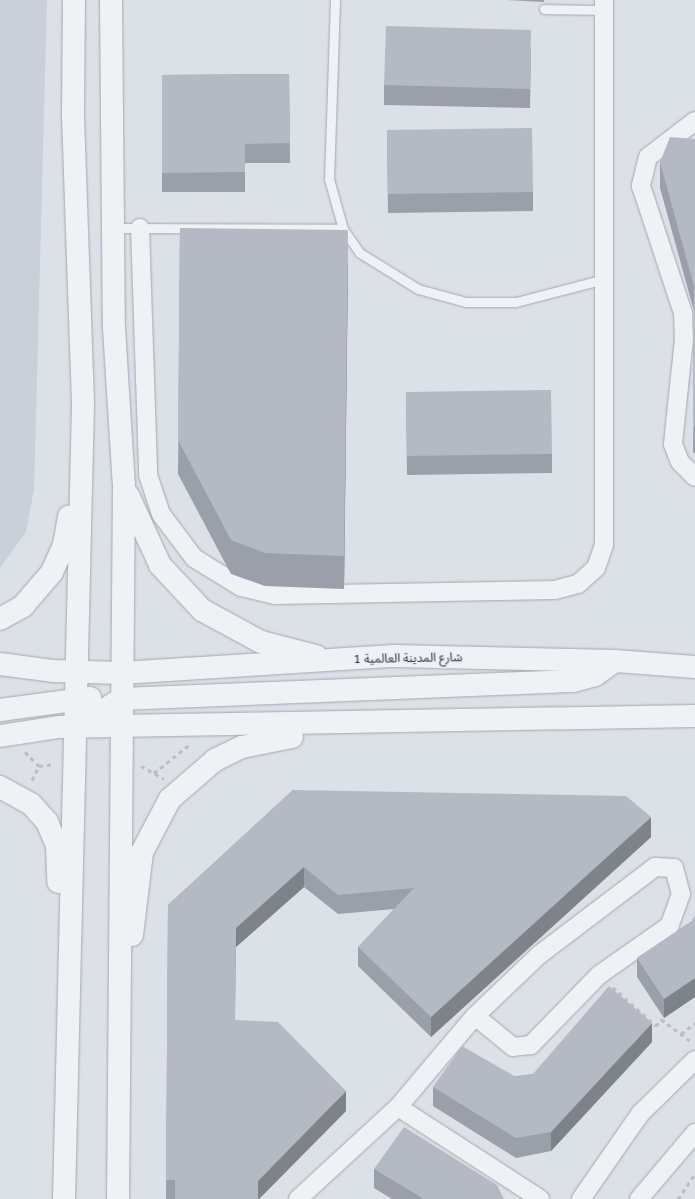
<!DOCTYPE html>
<html>
<head>
<meta charset="utf-8">
<style>
	body { margin:0 }
	#map { position:relative; width:695px; height:1199px; overflow:hidden; background:#dce0e7; font-family:"Varela Round","Noto Sans Arabic",sans-serif }
	div>[style] { position:absolute }
	.built>* { inset:0; background:#cacfd9 }
	.path>* { height:3px; margin-top:-1.5px; transform-origin:0; background:repeating-linear-gradient(90deg,#bbbec5 0 4px,transparent 0 8px) }
	.roads { filter:drop-shadow(0 0 1px #a2a7b1) drop-shadow(0 0 1px #a2a7b1) }
	.service>* { height:9px; margin:-4.5px; padding:0 4.5px; transform-origin:4.5px; border-radius:4.5px; background:#eff1f5 }
	.minor>* { height:18px; margin:-9px; padding:0 9px; transform-origin:9px; border-radius:9px; background:#eff1f5 }
	.tertiary>* { height:22px; margin:-11px; padding:0 11px; transform-origin:11px; border-radius:11px; background:#eff1f5 }
	.wall>* { inset:0; background:#9b9fa9 }
	.shaded-wall>* { inset:0; background:#7e8289 }
	.building>* { inset:0; background:#b4b9c4 }
	span { translate:-50% -50%; white-space:nowrap; text-align:center; line-height:1.15; -webkit-text-stroke:4px #eceff5; paint-order:stroke }
	.street-label { font-size:12px; color:#262d3e }
</style>
</head>
<body>
<div id="map">
	<div class="built">
		<div style="clip-path:polygon(0 0,47px 0,34px 489px,26px 532px,0 568px)"></div>
	</div>
	<div class="path">
		<div style="left:25px;top:752px;width:20px;rotate:45deg"></div>
		<div style="left:141px;top:766px;width:26px;rotate:29deg"></div>
		<div style="left:154px;top:773px;width:45px;rotate:-38.7deg"></div>
		<div style="left:32px;top:780px;width:16px;rotate:-63deg"></div>
		<div style="left:39px;top:766px;width:16px;rotate:-7deg"></div>
		<div style="left:613px;top:987px;width:58px;rotate:42.2deg"></div>
		<div style="left:656px;top:1026px;width:9px;rotate:-54deg"></div>
		<div style="left:661px;top:1019px;width:40px;rotate:37deg"></div>
		<div style="left:681px;top:1034px;width:18px;rotate:-38deg"></div>
		<div style="left:678px;top:1199px;width:30px;rotate:-56deg"></div>
	</div>
	<div class="roads">
		<div class="service">
			<div style="left:335px;top:0;width:179px;rotate:91.9deg"></div>
			<div style="left:329px;top:179px;width:52px;rotate:74.4deg"></div>
			<div style="left:343px;top:229px;width:29px;rotate:55deg"></div>
			<div style="left:360px;top:253px;width:68px;rotate:31.8deg"></div>
			<div style="left:418px;top:289px;width:50px;rotate:15.2deg"></div>
			<div style="left:466px;top:302px;width:50px"></div>
			<div style="left:516px;top:302px;width:92px;rotate:-14.5deg"></div>
			<div style="left:544px;top:9px;width:60px;rotate:1deg"></div>
			<div style="left:113px;top:228px;width:230px;rotate:0.2deg"></div>
		</div>
		<div class="minor">
			<div style="left:695px;top:121px;width:59px;rotate:142.5deg"></div>
			<div style="left:648px;top:157px;width:30px;rotate:104deg"></div>
			<div style="left:641px;top:186px;width:134px;rotate:71.7deg"></div>
			<div style="left:683px;top:313px;width:26px;rotate:88deg"></div>
			<div style="left:684px;top:339px;width:106px;rotate:96deg"></div>
			<div style="left:673px;top:444px;width:19px;rotate:69deg"></div>
			<div style="left:680px;top:462px;width:21px;rotate:45deg"></div>
			<div style="left:140px;top:228px;width:247px;rotate:88.1deg"></div>
			<div style="left:148px;top:475px;width:41px;rotate:71.6deg"></div>
			<div style="left:161px;top:514px;width:55px;rotate:53.1deg"></div>
			<div style="left:194px;top:558px;width:55px;rotate:31.7deg"></div>
			<div style="left:241px;top:587px;width:35px;rotate:13deg"></div>
			<div style="left:275px;top:595px;width:280px;rotate:-1deg"></div>
			<div style="left:555px;top:590px;width:24px;rotate:-15deg"></div>
			<div style="left:578px;top:584px;width:24px;rotate:-42deg"></div>
			<div style="left:596px;top:568px;width:24px;rotate:-71deg"></div>
			<div style="left:604px;top:545px;width:545px;rotate:-90deg"></div>
			<div style="left:398px;top:1107px;width:169px;rotate:32.9deg"></div>
			<div style="left:298px;top:1199px;width:136px;rotate:-42.6deg"></div>
			<div style="left:398px;top:1107px;width:119px;rotate:-49.8deg"></div>
			<div style="left:475px;top:1016px;width:88px;rotate:-43.6deg"></div>
			<div style="left:539px;top:955px;width:146px;rotate:-37.2deg"></div>
			<div style="left:655px;top:867px;width:19px;rotate:3deg"></div>
			<div style="left:674px;top:868px;width:27px;rotate:75deg"></div>
			<div style="left:681px;top:894px;width:33px;rotate:110deg"></div>
			<div style="left:670px;top:925px;width:87px;rotate:144.8deg"></div>
			<div style="left:599px;top:975px;width:98px;rotate:134.2deg"></div>
			<div style="left:531px;top:1045px;width:18px;rotate:174deg"></div>
			<div style="left:513px;top:1047px;width:49px;rotate:-140.8deg"></div>
			<div style="left:581px;top:1199px;width:103px;rotate:-55.2deg"></div>
			<div style="left:640px;top:1114px;width:77px;rotate:-44.5deg"></div>
			<div style="left:639px;top:1199px;width:87px;rotate:-49.7deg"></div>
		</div>
		<div class="tertiary">
			<div style="left:111px;top:0;width:328px;rotate:89.5deg"></div>
			<div style="left:114px;top:328px;width:157px;rotate:86.4deg"></div>
			<div style="left:124px;top:485px;width:714px;rotate:90.48deg"></div>
			<div style="left:128px;top:495px;width:77px;rotate:65.4deg"></div>
			<div style="left:160px;top:565px;width:62px;rotate:47deg"></div>
			<div style="left:202px;top:610px;width:67px;rotate:28.5deg"></div>
			<div style="left:261px;top:642px;width:57px;rotate:14.3deg"></div>
			<div style="left:0;top:619px;width:26px;rotate:-29deg"></div>
			<div style="left:23px;top:606px;width:45px;rotate:-49.5deg"></div>
			<div style="left:52px;top:572px;width:30px;rotate:-66deg"></div>
			<div style="left:64px;top:545px;width:29px;rotate:-80deg"></div>
			<div style="left:0;top:664px;width:53px;rotate:7.5deg"></div>
			<div style="left:53px;top:671px;width:68px;rotate:1.7deg"></div>
			<div style="left:121px;top:673px;width:273px;rotate:-3.6deg"></div>
			<div style="left:393px;top:656px;width:222px;rotate:1.3deg"></div>
			<div style="left:615px;top:661px;width:80px;rotate:4.3deg"></div>
			<div style="left:0;top:710px;width:91px;rotate:-7.6deg"></div>
			<div style="left:77px;top:727px;width:52px;rotate:-32.5deg"></div>
			<div style="left:121px;top:699px;width:452px;rotate:-2.3deg"></div>
			<div style="left:573px;top:681px;width:23px;rotate:-15deg"></div>
			<div style="left:595px;top:675px;width:24px;rotate:-35deg"></div>
			<div style="left:0;top:736px;width:60px;rotate:-8.7deg"></div>
			<div style="left:59px;top:727px;width:636px;rotate:-0.99deg"></div>
			<div style="left:0;top:787px;width:35px;rotate:29deg"></div>
			<div style="left:31px;top:804px;width:24px;rotate:48deg"></div>
			<div style="left:47px;top:822px;width:25px;rotate:67deg"></div>
			<div style="left:57px;top:845px;width:37px;rotate:88deg"></div>
			<div style="left:132px;top:935px;width:84px;rotate:-83.1deg"></div>
			<div style="left:142px;top:852px;width:60px;rotate:-62.2deg"></div>
			<div style="left:170px;top:799px;width:60px;rotate:-40.9deg"></div>
			<div style="left:215px;top:760px;width:30px;rotate:-26deg"></div>
			<div style="left:242px;top:747px;width:51px;rotate:-11.3deg"></div>
			<div style="left:64px;top:1199px;width:796px;rotate:-88.63deg"></div>
			<div style="left:83px;top:403px;width:290px;rotate:-92deg"></div>
			<div style="left:73px;top:113px;width:113px;rotate:-89.5deg"></div>
		</div>
	</div>
	<div class="wall">
		<div style="clip-path:polygon(506px 0,544px 0,544px 2px)"></div>
		<div style="clip-path:polygon(531px 49px,530px 108px,384px 105px,384px 85px)"></div>
		<div style="clip-path:polygon(289px 74px,290px 163px,245px 163px,245px 192px,162px 192px,162px 75px)"></div>
		<div style="clip-path:polygon(387px 130px,533px 192px,533px 211px,388px 213px)"></div>
		<div style="clip-path:polygon(695px 139px,695px 453px,693px 453px,694px 311px,660px 188px,660px 162px)"></div>
		<div style="clip-path:polygon(180px 228px,348px 263px,344px 589px,265px 586px,231px 574px,178px 474px)"></div>
		<div style="clip-path:polygon(406px 392px,552px 454px,552px 473px,407px 475px)"></div>
		<div style="clip-path:polygon(293px 790px,651px 837px,431px 1037px,358px 966px,358px 947px,394px 909px,338px 914px,304px 887px,236px 947px,235px 1021px,346px 1111px,259px 1199px,166px 1199px,168px 905px)"></div>
		<div style="clip-path:polygon(695px 915px,695px 997px,664px 1018px,637px 977px,637px 958px,692px 921px)"></div>
		<div style="clip-path:polygon(652px 1042px,551px 1151px,516px 1158px,433px 1106px,433px 1087px,533px 1074px)"></div>
		<div style="clip-path:polygon(374px 1169px,504px 1199px,392px 1199px,374px 1188px)"></div>
	</div>
	<div class="shaded-wall">
		<div style="clip-path:polygon(348px 230px,348px 263px,344px 589px,344px 556px)"></div>
		<div style="clip-path:polygon(651px 817px,651px 837px,431px 1037px,431px 1017px)"></div>
		<div style="clip-path:polygon(304px 867px,304px 887px,236px 947px,236px 928px)"></div>
		<div style="clip-path:polygon(695px 978px,695px 997px,664px 1018px,664px 999px)"></div>
		<div style="clip-path:polygon(652px 1023px,652px 1042px,551px 1151px,551px 1132px)"></div>
		<div style="clip-path:polygon(346px 1091px,346px 1111px,259px 1199px,258px 1199px,258px 1181px)"></div>
	</div>
	<div class="building">
		<div style="clip-path:polygon(386px 26px,531px 30px,530px 89px,384px 85px)"></div>
		<div style="clip-path:polygon(289px 74px,290px 143px,245px 144px,245px 172px,162px 173px,162px 75px)"></div>
		<div style="clip-path:polygon(532px 128px,533px 192px,388px 194px,387px 130px)"></div>
		<div style="clip-path:polygon(670px 137px,695px 139px,695px 427px,693px 427px,694px 286px,660px 162px)"></div>
		<div style="clip-path:polygon(180px 228px,348px 230px,344px 556px,265px 553px,231px 540px,178px 440px)"></div>
		<div style="clip-path:polygon(551px 390px,552px 454px,407px 456px,406px 392px)"></div>
		<div style="clip-path:polygon(293px 790px,626px 796px,651px 817px,431px 1017px,358px 947px,414px 888px,338px 895px,304px 867px,236px 928px,235px 1020px,278px 1022px,346px 1091px,258px 1181px,258px 1199px,175px 1199px,175px 1180px,166px 1180px,168px 905px)"></div>
		<div style="clip-path:polygon(695px 915px,695px 978px,664px 999px,637px 958px,692px 921px)"></div>
		<div style="clip-path:polygon(609px 986px,652px 1023px,551px 1132px,516px 1138px,433px 1087px,462px 1046px,516px 1077px,533px 1074px)"></div>
		<div style="clip-path:polygon(404px 1127px,497px 1185px,504px 1199px,424px 1199px,374px 1169px)"></div>
	</div>
	<div class="street-label">
		<span style="left:408px;top:659px;rotate:-1deg">شارع المدينة العالمية 1</span>
	</div>
</div>
</body>
</html>
